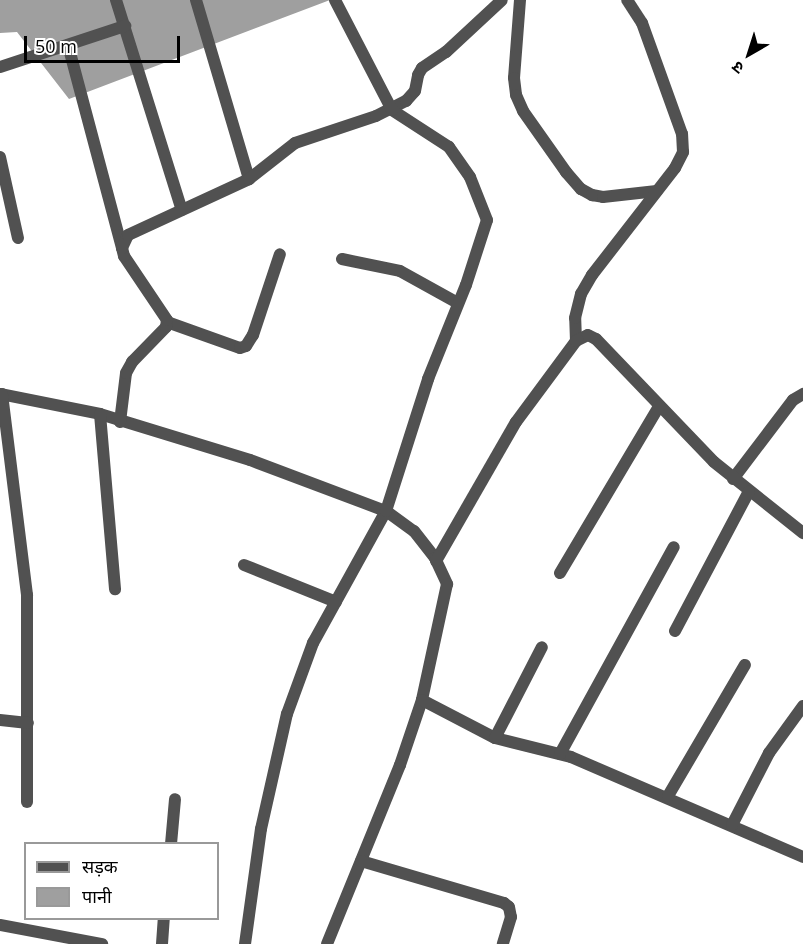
<!DOCTYPE html>
<html>
<head>
<meta charset="utf-8">
<style>
	body { margin:0 }
	#map { position:relative; width:803px; height:944px; overflow:hidden; background:#fff; font-family:"Open Sans","Noto Sans Devanagari",sans-serif }
	div>[style] { position:absolute }
	.water>* { inset:0; background:#9f9f9f }
	.street>* { height:12px; margin:-6px; padding:0 6px; transform-origin:6px; border-radius:6px; background:#515151 }
	span { translate:-50% -50%; white-space:nowrap; text-align:center; line-height:1.15; -webkit-text-stroke:4.5px #fff; paint-order:stroke }
	.legend { position:absolute; left:24px; top:842px; width:195px; height:78px; box-sizing:border-box; background:#fff; border:2px solid #999; margin:0; padding:8px 10px; list-style:none; font-size:18px; color:#000 }
	.legend li { display:flex; align-items:center; gap:12px; height:30px }
	.legend b { width:30px; border:2px solid #999 }
	.north { position:absolute; left:719px; top:24px; width:60px; height:60px; -webkit-text-stroke:4px #fff; paint-order:stroke; rotate:219deg; font-size:16px; font-weight:700; line-height:24px; text-align:center; color:#000 }
	.north::after { content:''; display:block; margin:auto; width:21px; height:27px; background:#000; clip-path:polygon(50% 0,100% 100%,50% 72%,0 100%) }
	.scale { position:absolute; left:24px; top:36px; width:156px; height:27px; box-sizing:border-box; border:3px solid #000; border-top:0; padding-left:8px; font-size:18px; line-height:21px; white-space:nowrap; color:#000; -webkit-text-stroke:4px #fff; paint-order:stroke }
</style>
</head>
<body>
<div id="map">
	<div class="water">
		<div style="clip-path:polygon(0 0,330px 0,69px 99px,17px 32px,0 33px)"></div>
	</div>
	<div class="street">
		<div style="left:116px;top:0;width:220px;rotate:72.6deg"></div>
		<div style="left:196px;top:0;width:187px;rotate:73.5deg"></div>
		<div style="left:520px;top:0;width:78px;rotate:94.4deg"></div>
		<div style="left:514px;top:78px;width:17px;rotate:83deg"></div>
		<div style="left:516px;top:95px;width:17px;rotate:66deg"></div>
		<div style="left:523px;top:111px;width:75px;rotate:54.8deg"></div>
		<div style="left:566px;top:172px;width:23px;rotate:49deg"></div>
		<div style="left:581px;top:189px;width:13px;rotate:29deg"></div>
		<div style="left:592px;top:195px;width:11px;rotate:10deg"></div>
		<div style="left:603px;top:197px;width:54px;rotate:-6.3deg"></div>
		<div style="left:68px;top:45px;width:210px;rotate:75.1deg"></div>
		<div style="left:0;top:67px;width:132px;rotate:-18.2deg"></div>
		<div style="left:0;top:157px;width:83px;rotate:77.5deg"></div>
		<div style="left:342px;top:259px;width:59px;rotate:11.7deg"></div>
		<div style="left:400px;top:271px;width:66px;rotate:28.9deg"></div>
		<div style="left:167px;top:322px;width:77px;rotate:19.6deg"></div>
		<div style="left:240px;top:348px;width:6px;rotate:-18deg"></div>
		<div style="left:246px;top:346px;width:13px;rotate:-58deg"></div>
		<div style="left:253px;top:335px;width:85px;rotate:-71.6deg"></div>
		<div style="left:576px;top:341px;width:23px;rotate:-92deg"></div>
		<div style="left:575px;top:318px;width:25px;rotate:-76deg"></div>
		<div style="left:581px;top:294px;width:22px;rotate:-60deg"></div>
		<div style="left:592px;top:275px;width:135px;rotate:-52.2deg"></div>
		<div style="left:675px;top:168px;width:18px;rotate:-63deg"></div>
		<div style="left:683px;top:152px;width:18px;rotate:-93deg"></div>
		<div style="left:682px;top:134px;width:118px;rotate:-109.8deg"></div>
		<div style="left:642px;top:23px;width:27px;rotate:-123deg"></div>
		<div style="left:0;top:394px;width:102px;rotate:11.3deg"></div>
		<div style="left:100px;top:414px;width:157px;rotate:17deg"></div>
		<div style="left:250px;top:460px;width:145px;rotate:20.6deg"></div>
		<div style="left:386px;top:511px;width:34px;rotate:36deg"></div>
		<div style="left:414px;top:531px;width:34px;rotate:52deg"></div>
		<div style="left:435px;top:558px;width:29px;rotate:65deg"></div>
		<div style="left:447px;top:584px;width:119px;rotate:102.2deg"></div>
		<div style="left:422px;top:700px;width:69px;rotate:108.7deg"></div>
		<div style="left:400px;top:765px;width:193px;rotate:112.2deg"></div>
		<div style="left:2px;top:394px;width:203px;rotate:82.9deg"></div>
		<div style="left:27px;top:595px;width:207px;rotate:90deg"></div>
		<div style="left:100px;top:414px;width:176px;rotate:85.1deg"></div>
		<div style="left:120px;top:422px;width:49px;rotate:-83deg"></div>
		<div style="left:126px;top:373px;width:13px;rotate:-61deg"></div>
		<div style="left:132px;top:362px;width:49px;rotate:-45.8deg"></div>
		<div style="left:166px;top:327px;width:7px;rotate:-82deg"></div>
		<div style="left:167px;top:320px;width:77px;rotate:-123.9deg"></div>
		<div style="left:124px;top:256px;width:8px;rotate:-104deg"></div>
		<div style="left:122px;top:248px;width:14px;rotate:-65deg"></div>
		<div style="left:128px;top:235px;width:133px;rotate:-24.8deg"></div>
		<div style="left:249px;top:179px;width:58px;rotate:-38deg"></div>
		<div style="left:295px;top:143px;width:85px;rotate:-18.4deg"></div>
		<div style="left:376px;top:116px;width:34px;rotate:-27deg"></div>
		<div style="left:406px;top:101px;width:13px;rotate:-48deg"></div>
		<div style="left:415px;top:91px;width:16px;rotate:-79deg"></div>
		<div style="left:418px;top:75px;width:8px;rotate:-60deg"></div>
		<div style="left:422px;top:68px;width:29px;rotate:-34deg"></div>
		<div style="left:446px;top:52px;width:76px;rotate:-42.9deg"></div>
		<div style="left:733px;top:479px;width:99px;rotate:-52.8deg"></div>
		<div style="left:793px;top:400px;width:12px;rotate:-31deg"></div>
		<div style="left:436px;top:561px;width:160px;rotate:-60.1deg"></div>
		<div style="left:516px;top:422px;width:101px;rotate:-53.5deg"></div>
		<div style="left:576px;top:341px;width:13px;rotate:-27deg"></div>
		<div style="left:588px;top:335px;width:9px;rotate:27deg"></div>
		<div style="left:596px;top:339px;width:170px;rotate:46.2deg"></div>
		<div style="left:714px;top:462px;width:114px;rotate:38.6deg"></div>
		<div style="left:244px;top:565px;width:99px;rotate:21.9deg"></div>
		<div style="left:560px;top:573px;width:194px;rotate:-59.3deg"></div>
		<div style="left:675px;top:631px;width:158px;rotate:-62.1deg"></div>
		<div style="left:422px;top:700px;width:82px;rotate:27.5deg"></div>
		<div style="left:495px;top:738px;width:78px;rotate:14deg"></div>
		<div style="left:571px;top:757px;width:253px;rotate:23.3deg"></div>
		<div style="left:0;top:720px;width:28px;rotate:6deg"></div>
		<div style="left:495px;top:738px;width:102px;rotate:-62.7deg"></div>
		<div style="left:560px;top:754px;width:236px;rotate:-61.2deg"></div>
		<div style="left:668px;top:796px;width:152px;rotate:-59.6deg"></div>
		<div style="left:732px;top:825px;width:81px;rotate:-62.8deg"></div>
		<div style="left:769px;top:753px;width:58px;rotate:-54.1deg"></div>
		<div style="left:171px;top:844px;width:45px;rotate:-84.9deg"></div>
		<div style="left:361px;top:861px;width:149px;rotate:16.4deg"></div>
		<div style="left:504px;top:903px;width:6px;rotate:39deg"></div>
		<div style="left:509px;top:907px;width:10px;rotate:79deg"></div>
		<div style="left:511px;top:917px;width:28px;rotate:107deg"></div>
		<div style="left:0;top:925px;width:104px;rotate:10.6deg"></div>
		<div style="left:162px;top:944px;width:26px;rotate:-86deg"></div>
		<div style="left:245px;top:944px;width:116px;rotate:-82.1deg"></div>
		<div style="left:261px;top:829px;width:118px;rotate:-77.3deg"></div>
		<div style="left:287px;top:714px;width:76px;rotate:-69.9deg"></div>
		<div style="left:313px;top:643px;width:151px;rotate:-61.1deg"></div>
		<div style="left:386px;top:511px;width:139px;rotate:-72.3deg"></div>
		<div style="left:428px;top:379px;width:101px;rotate:-68deg"></div>
		<div style="left:466px;top:285px;width:68px;rotate:-72.1deg"></div>
		<div style="left:487px;top:220px;width:46px;rotate:-111.6deg"></div>
		<div style="left:470px;top:177px;width:37px;rotate:-125deg"></div>
		<div style="left:449px;top:147px;width:68px;rotate:-147deg"></div>
		<div style="left:392px;top:110px;width:124px;rotate:-117.4deg"></div>
	</div>
	<ul class="legend">
	<li><b style="height:8px;background:#515151"></b>सड़क</li>
	<li><b style="height:16px;background:#9f9f9f"></b>पानी</li>
	</ul>
	<div class="north">उ</div>
	<div class="scale">50 m</div>
</div>
</body>
</html>
